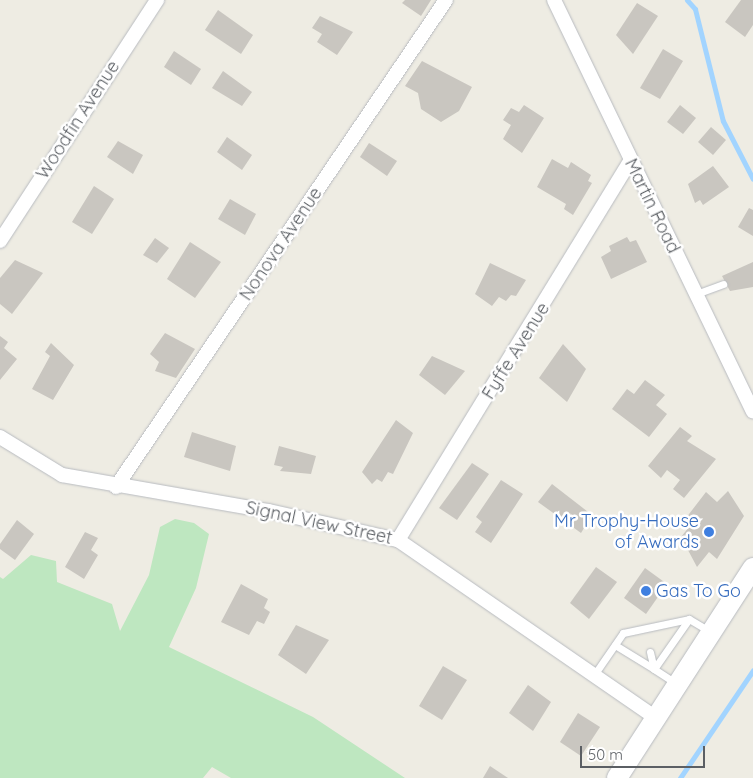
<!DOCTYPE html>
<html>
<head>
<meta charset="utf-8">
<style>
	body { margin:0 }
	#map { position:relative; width:753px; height:778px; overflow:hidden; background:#eeece3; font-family:Quicksand,sans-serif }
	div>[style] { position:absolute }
	.green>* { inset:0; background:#bee7c0 }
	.stream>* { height:5px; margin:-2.5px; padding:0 2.5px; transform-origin:2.5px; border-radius:2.5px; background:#a2d4ff }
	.building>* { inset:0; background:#c9c6c0 }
	.roads { filter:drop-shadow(0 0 1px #b8bbc0) drop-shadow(0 0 1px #b8bbc0) }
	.service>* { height:7px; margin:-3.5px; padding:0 3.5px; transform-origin:3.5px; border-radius:3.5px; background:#fff }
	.minor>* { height:14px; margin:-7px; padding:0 7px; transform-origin:7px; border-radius:7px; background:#fff }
	.secondary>* { height:20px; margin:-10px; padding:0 10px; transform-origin:10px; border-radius:10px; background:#fff }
	.dots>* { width:14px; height:14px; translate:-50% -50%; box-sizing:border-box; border:2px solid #fff; border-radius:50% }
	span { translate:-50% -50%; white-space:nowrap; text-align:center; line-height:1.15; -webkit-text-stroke:5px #fff; paint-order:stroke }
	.street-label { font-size:18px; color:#5b5f64 }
	.shop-label { font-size:18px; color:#366cbe }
	.right { translate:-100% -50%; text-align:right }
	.left { translate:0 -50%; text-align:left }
	.scale { position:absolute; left:580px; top:746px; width:125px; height:22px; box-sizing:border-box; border:2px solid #5b5f64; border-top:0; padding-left:6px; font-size:15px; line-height:18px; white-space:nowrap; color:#5b5f64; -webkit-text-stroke:4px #fff; paint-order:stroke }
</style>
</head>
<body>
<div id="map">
	<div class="green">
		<div style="clip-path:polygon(175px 519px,194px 523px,209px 534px,196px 588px,169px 647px,313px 717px,405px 778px,231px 778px,212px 767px,203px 778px,0 778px,0 577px,3px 579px,31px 555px,56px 561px,57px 582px,112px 604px,120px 631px,149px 575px,160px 527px)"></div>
	</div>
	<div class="stream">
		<div style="left:687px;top:0;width:12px;rotate:48deg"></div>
		<div style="left:695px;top:9px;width:115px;rotate:76deg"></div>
		<div style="left:723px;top:121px;width:65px;rotate:62.7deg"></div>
		<div style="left:680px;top:778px;width:130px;rotate:-55.9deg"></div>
	</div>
	<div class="building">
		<div style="clip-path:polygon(405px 0,431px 0,421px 16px,402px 3px)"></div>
		<div style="clip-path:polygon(741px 0,753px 0,753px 25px,745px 37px,725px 22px)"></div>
		<div style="clip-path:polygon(637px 3px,658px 16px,633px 54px,616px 35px)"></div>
		<div style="clip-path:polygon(218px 10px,253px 35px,241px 54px,205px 30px)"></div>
		<div style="clip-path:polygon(320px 16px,353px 32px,337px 55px,317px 42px,322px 34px,312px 28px)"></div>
		<div style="clip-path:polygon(663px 49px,683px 61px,660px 99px,640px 88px)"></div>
		<div style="clip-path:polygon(174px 51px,201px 69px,191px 85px,164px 67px)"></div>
		<div style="clip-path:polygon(422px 61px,472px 87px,459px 111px,441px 122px,421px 109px,418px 93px,405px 86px)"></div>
		<div style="clip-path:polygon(223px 71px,252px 92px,242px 106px,212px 88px)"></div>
		<div style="clip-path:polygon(524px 105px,544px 118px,522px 153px,503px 139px,511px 125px,503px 120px,511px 108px,519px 112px)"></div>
		<div style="clip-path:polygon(680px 105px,696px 118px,683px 134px,667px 122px)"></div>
		<div style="clip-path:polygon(711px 127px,726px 140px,713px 155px,698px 142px)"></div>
		<div style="clip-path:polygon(227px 137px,252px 155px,242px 170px,217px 152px)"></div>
		<div style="clip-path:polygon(118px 141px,143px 155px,133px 174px,107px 157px)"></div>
		<div style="clip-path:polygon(369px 143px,397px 161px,387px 176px,360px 157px)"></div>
		<div style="clip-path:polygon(552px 159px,568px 168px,571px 162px,591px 175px,588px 181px,592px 183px,573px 215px,564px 209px,566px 204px,537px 187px)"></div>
		<div style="clip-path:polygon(713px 166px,729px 187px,703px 205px,700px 200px,695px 203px,688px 184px)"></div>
		<div style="clip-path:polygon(94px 186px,114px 199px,92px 234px,72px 222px)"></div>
		<div style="clip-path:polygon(230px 199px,256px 214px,245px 235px,218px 219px)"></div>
		<div style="clip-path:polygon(749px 208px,753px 210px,753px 236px,738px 227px)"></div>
		<div style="clip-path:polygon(627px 237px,630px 242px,636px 240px,647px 262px,611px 279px,601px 257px,611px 251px,609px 246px)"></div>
		<div style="clip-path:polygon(155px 238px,169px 248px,157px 263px,143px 255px)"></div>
		<div style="clip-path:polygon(190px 242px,221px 262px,195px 298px,167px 279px)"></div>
		<div style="clip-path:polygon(15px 260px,43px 273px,12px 314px,0 304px,0 278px)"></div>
		<div style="clip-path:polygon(753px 262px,753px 287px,730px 291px,722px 276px)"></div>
		<div style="clip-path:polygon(490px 263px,526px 280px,516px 296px,511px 295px,506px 301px,499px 297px,492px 306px,475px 294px)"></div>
		<div style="clip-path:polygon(165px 333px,195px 349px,176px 378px,155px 371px,159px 362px,150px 354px)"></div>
		<div style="clip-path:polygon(0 336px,8px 342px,4px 348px,17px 359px,0 380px)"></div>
		<div style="clip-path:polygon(51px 343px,74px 365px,53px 400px,32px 389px,50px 356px,45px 352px)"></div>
		<div style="clip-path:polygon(563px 344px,586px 369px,567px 402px,539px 378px)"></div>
		<div style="clip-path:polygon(432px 356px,465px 371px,445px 395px,419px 375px)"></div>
		<div style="clip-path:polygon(645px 380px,665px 395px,656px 405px,667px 414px,649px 437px,612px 409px,627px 389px,634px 394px)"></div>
		<div style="clip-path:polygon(396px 420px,413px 433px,393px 474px,388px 472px,382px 482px,377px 479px,372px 484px,362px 472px)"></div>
		<div style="clip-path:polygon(680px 427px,692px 436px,687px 441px,716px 459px,684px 498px,673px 489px,680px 480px,667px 470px,661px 478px,648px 466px)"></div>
		<div style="clip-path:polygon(192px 432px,236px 446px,230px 471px,184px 457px)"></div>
		<div style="clip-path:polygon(279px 446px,316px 456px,311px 474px,280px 471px,283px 467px,274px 465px)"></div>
		<div style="clip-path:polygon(472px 463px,489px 474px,457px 520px,439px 508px)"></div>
		<div style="clip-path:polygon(501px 480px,523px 494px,491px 543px,475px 532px,482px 522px,476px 517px)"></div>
		<div style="clip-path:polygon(552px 484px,592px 515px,581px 533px,538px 502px)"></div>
		<div style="clip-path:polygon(728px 491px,744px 516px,717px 559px,709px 552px,697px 567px,681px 537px,689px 527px,686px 518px,706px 492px,717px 502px)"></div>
		<div style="clip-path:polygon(17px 520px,34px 534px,15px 560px,0 549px,0 544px)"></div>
		<div style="clip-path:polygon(85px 532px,98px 538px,91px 550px,98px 555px,84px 579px,65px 567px)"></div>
		<div style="clip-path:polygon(596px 567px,617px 582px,589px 619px,570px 603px)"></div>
		<div style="clip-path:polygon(645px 568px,667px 584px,646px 614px,624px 598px)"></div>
		<div style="clip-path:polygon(241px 584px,268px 599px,264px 608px,270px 612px,264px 624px,257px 621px,249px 635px,221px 622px)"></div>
		<div style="clip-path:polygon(296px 625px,329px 640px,306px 674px,278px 655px)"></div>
		<div style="clip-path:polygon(443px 666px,467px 680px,442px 720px,419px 706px)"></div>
		<div style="clip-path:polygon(528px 685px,551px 702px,533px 731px,509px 713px)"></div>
		<div style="clip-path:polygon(578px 713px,600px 727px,581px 756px,560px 742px)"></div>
		<div style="clip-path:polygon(490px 766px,508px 778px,483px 778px)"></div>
	</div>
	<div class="roads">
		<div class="service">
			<div style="left:696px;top:294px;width:29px;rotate:-20deg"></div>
			<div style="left:615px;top:645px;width:46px;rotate:31.6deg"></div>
			<div style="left:650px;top:652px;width:17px;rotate:77deg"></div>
			<div style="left:594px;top:675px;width:51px;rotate:-55.4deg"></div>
			<div style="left:623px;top:633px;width:67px;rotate:-12deg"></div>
			<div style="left:677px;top:684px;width:27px;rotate:-147deg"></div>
			<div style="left:654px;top:669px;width:61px;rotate:-55deg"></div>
			<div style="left:689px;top:619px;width:23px;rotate:31deg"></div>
		</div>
		<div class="minor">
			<div style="left:554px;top:0;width:457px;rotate:64.2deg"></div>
			<div style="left:0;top:241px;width:288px;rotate:-56.9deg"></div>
			<div style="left:0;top:437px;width:73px;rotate:31.5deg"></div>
			<div style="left:62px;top:475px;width:210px;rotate:9.9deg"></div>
			<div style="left:269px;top:511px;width:132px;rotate:12.7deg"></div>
			<div style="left:398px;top:540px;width:313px;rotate:34.6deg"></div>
			<div style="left:116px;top:487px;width:588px;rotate:-55.88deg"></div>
			<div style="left:398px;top:540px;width:444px;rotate:-58.5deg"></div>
		</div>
		<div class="secondary">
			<div style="left:617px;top:778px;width:250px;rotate:-57.1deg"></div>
		</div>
	</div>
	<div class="dots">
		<div style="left:709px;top:532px;background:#3f7fe0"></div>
		<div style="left:646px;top:591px;background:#3f7fe0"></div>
	</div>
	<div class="street-label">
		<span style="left:78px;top:120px;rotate:-57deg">Woodfin Avenue</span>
		<span style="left:652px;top:206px;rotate:64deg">Martin Road</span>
		<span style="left:281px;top:244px;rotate:-56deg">Nonova Avenue</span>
		<span style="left:516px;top:351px;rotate:-58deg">Fyffe Avenue</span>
		<span style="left:319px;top:523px;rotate:12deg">Signal View Street</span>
	</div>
	<div class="shop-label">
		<span class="right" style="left:699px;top:532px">Mr Trophy-House<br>of Awards</span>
		<span class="left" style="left:656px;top:591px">Gas To Go</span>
	</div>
	<div class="scale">50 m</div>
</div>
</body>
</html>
